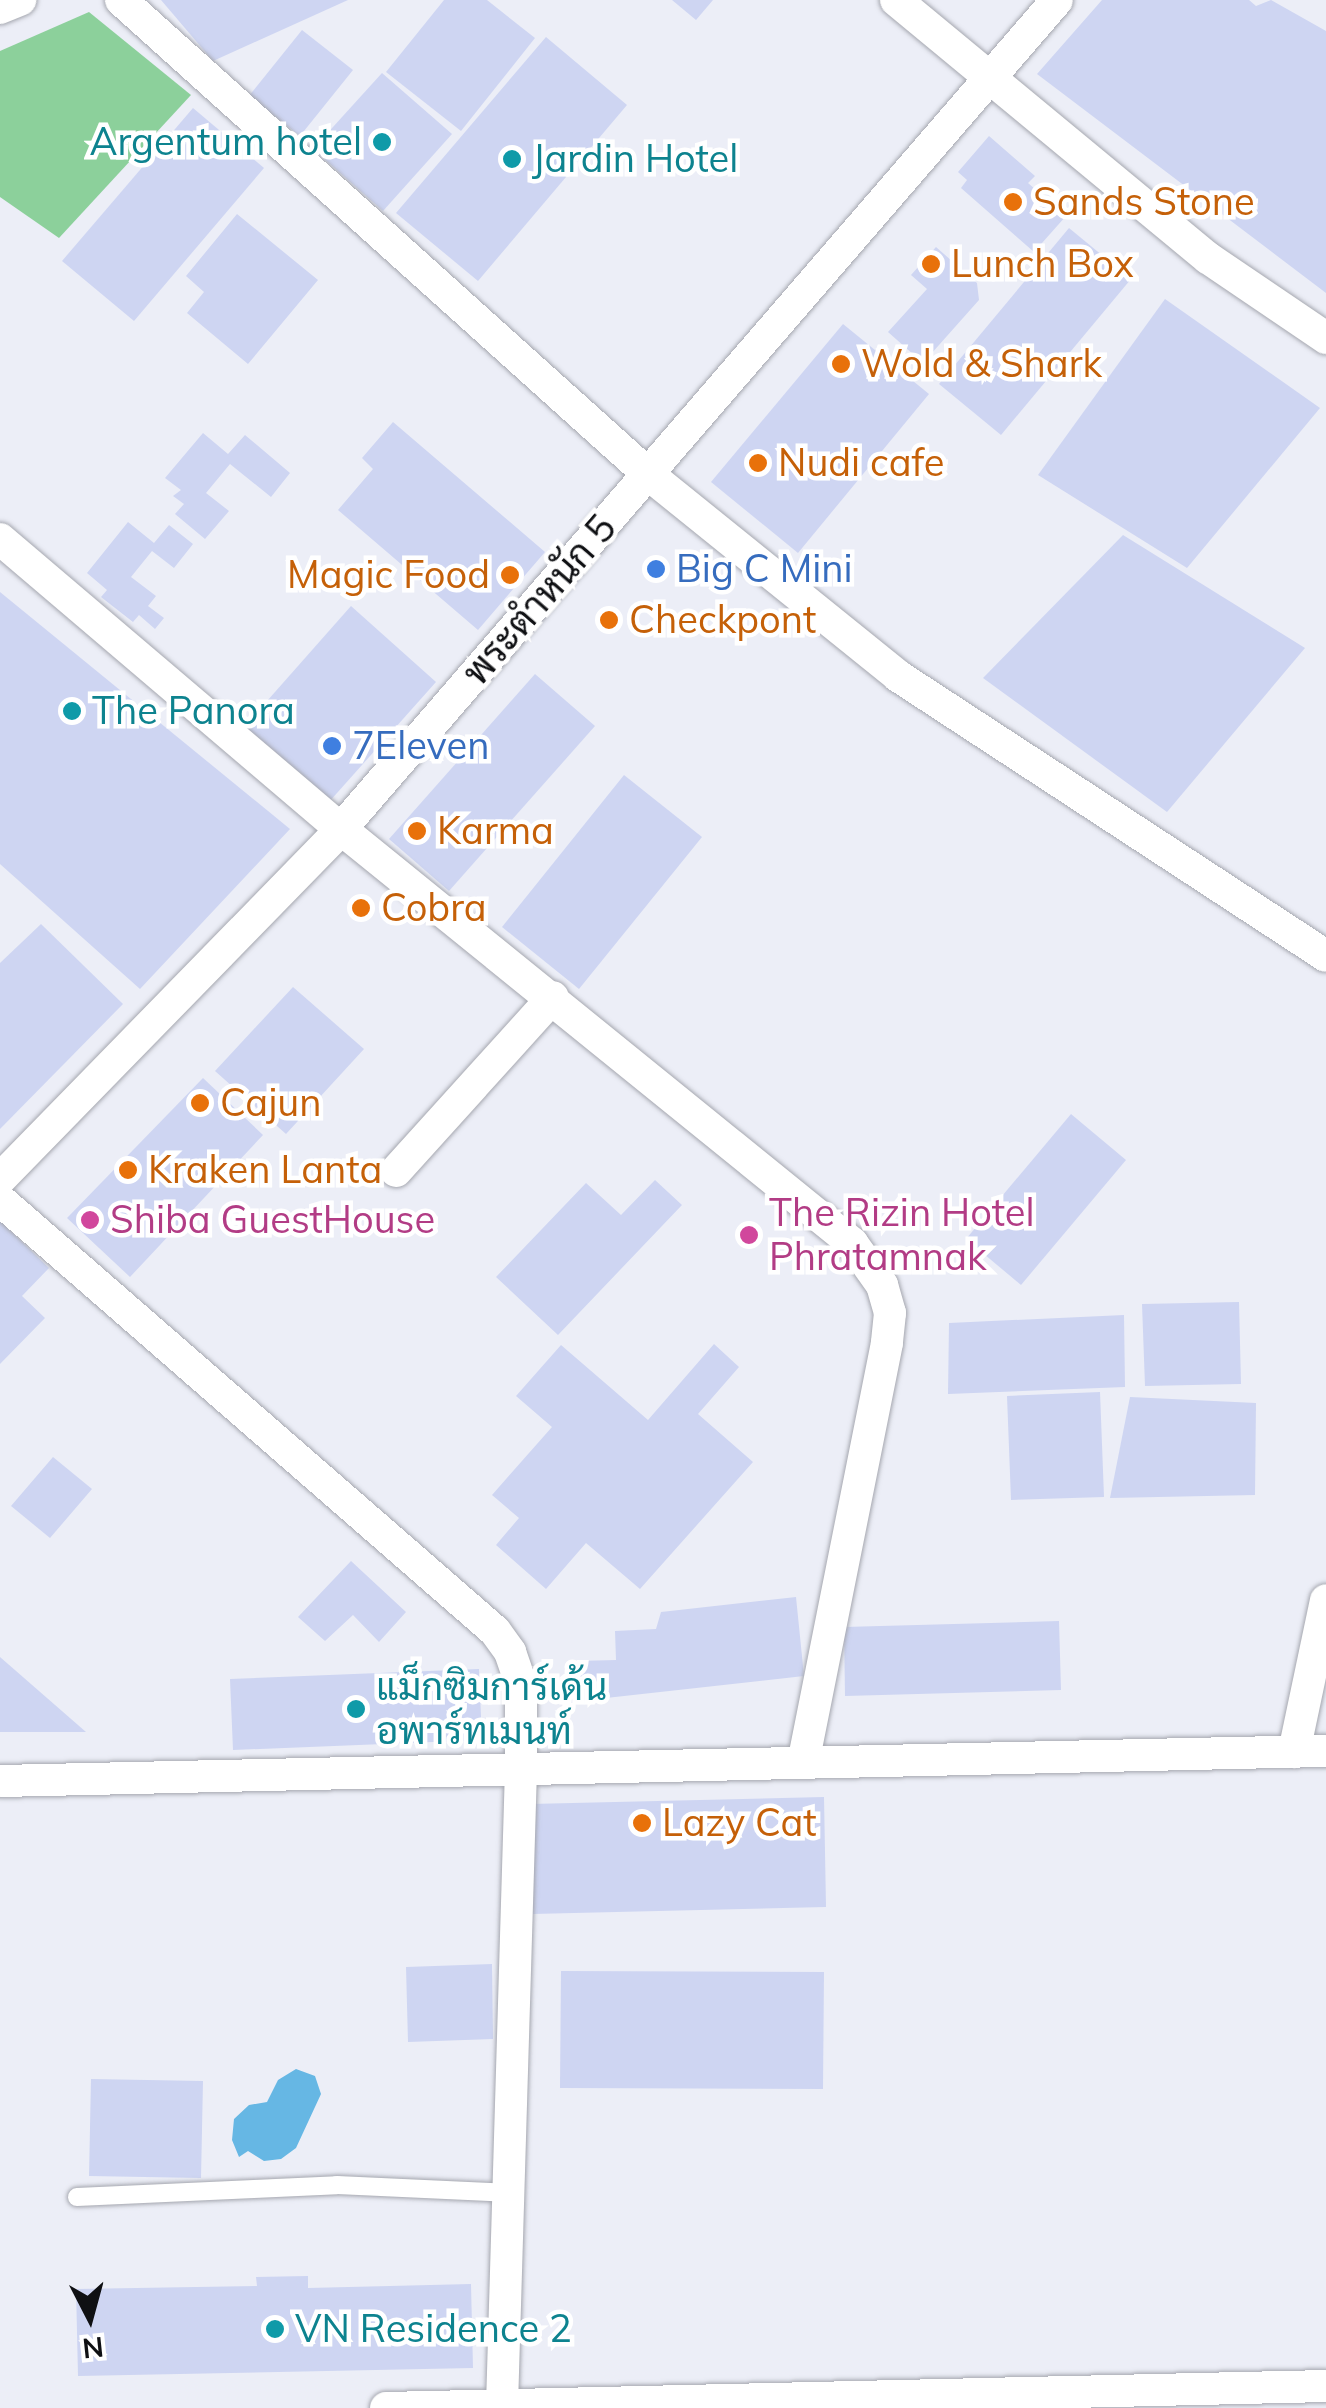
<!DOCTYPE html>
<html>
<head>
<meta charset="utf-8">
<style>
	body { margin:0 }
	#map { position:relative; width:1326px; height:2408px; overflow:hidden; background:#eceef7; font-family:Mulish,Sarabun,sans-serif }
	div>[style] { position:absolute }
	.forest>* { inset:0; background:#8cd09b }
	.water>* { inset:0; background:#66b7e4 }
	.building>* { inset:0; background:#ced5f2 }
	.roads { filter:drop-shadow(0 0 2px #a5a7af) drop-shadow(0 0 2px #a5a7af) }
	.service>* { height:18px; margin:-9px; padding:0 9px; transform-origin:9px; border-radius:9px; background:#fff }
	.minor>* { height:32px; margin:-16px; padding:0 16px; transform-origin:16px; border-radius:16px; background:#fff }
	.dots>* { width:28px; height:28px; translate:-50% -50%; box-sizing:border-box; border:5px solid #fff; border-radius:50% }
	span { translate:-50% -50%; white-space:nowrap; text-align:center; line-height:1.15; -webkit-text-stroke:9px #fff; paint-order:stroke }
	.culture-label { font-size:38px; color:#0d838f }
	.right { translate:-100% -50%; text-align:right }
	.left { translate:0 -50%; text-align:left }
	.food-label { font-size:38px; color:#c56008 }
	.shop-label { font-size:38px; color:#366cbe }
	.street-label { font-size:38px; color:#0f1013 }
	.hotel-label { font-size:38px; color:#b23c85 }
	.north { position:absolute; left:40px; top:2268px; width:100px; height:100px; -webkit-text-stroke:8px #fff; paint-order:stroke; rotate:174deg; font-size:28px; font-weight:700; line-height:40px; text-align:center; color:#0f1013 }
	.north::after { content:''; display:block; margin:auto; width:35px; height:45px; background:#0f1013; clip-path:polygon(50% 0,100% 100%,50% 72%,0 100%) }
</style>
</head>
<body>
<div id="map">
	<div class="forest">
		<div style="clip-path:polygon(89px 12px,191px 95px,59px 238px,0 197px,0 51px)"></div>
	</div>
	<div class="water">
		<div style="clip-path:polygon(296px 2069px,315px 2076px,321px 2094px,296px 2148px,281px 2159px,264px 2161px,248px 2151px,239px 2157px,232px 2140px,234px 2119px,249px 2105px,267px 2102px,278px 2080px)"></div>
	</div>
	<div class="building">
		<div style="clip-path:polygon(161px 0,348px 0,213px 61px)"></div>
		<div style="clip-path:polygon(444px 0,487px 0,535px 38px,461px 131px,386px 72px)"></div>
		<div style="clip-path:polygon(672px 0,713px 0,696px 20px)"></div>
		<div style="clip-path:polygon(1102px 0,1249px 0,1256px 6px,1271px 0,1326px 31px,1326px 293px,1037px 74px)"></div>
		<div style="clip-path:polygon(302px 30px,353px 70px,300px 136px,249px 96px)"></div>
		<div style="clip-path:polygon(546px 37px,627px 105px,478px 281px,396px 213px)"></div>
		<div style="clip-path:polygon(382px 73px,452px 134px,383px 211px,313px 149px)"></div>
		<div style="clip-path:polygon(193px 108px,264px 168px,134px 321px,62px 261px)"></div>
		<div style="clip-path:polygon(989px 136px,1035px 176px,1028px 183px,1066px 216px,1034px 252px,961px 188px,967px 180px,958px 172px)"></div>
		<div style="clip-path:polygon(237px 214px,318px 280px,248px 364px,187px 313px,204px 292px,186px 276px)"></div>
		<div style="clip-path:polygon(1069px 228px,1131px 279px,1001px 435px,939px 384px)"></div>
		<div style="clip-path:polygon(936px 247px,977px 283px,979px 300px,923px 363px,888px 332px,927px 289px,911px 275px)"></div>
		<div style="clip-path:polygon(1165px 299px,1320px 408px,1187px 568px,1038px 475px)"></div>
		<div style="clip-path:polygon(843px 324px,929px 394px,798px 553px,711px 482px)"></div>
		<div style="clip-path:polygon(393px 422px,545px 552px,478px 630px,338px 510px,373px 469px,362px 458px)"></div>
		<div style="clip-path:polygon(203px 433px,228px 454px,245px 435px,290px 473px,271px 497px,230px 464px,206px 493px,229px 511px,205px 539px,175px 514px,184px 504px,173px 496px,181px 490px,165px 478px)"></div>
		<div style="clip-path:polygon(128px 522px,154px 543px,169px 525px,193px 544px,174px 568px,152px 551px,131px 577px,156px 596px,148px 606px,164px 618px,155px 629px,139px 615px,133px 622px,101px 597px,107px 590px,87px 573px)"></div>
		<div style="clip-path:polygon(1123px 535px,1305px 648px,1167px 812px,983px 678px)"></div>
		<div style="clip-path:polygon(0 592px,290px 829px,140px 989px,0 864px)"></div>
		<div style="clip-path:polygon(351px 606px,436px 682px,329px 802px,244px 727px)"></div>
		<div style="clip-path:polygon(535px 674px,595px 726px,449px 891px,389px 839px)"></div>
		<div style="clip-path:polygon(624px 775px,702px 837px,579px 989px,502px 927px)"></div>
		<div style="clip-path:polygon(41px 924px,123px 1004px,0 1129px,0 963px)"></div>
		<div style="clip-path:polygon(293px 987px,364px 1049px,286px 1134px,215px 1071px)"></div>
		<div style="clip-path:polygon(203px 1078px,263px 1135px,130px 1277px,67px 1218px)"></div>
		<div style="clip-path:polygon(1071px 1114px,1126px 1160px,1021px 1285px,966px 1239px)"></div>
		<div style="clip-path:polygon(655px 1180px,682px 1205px,558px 1335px,496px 1277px,586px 1183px,621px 1215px)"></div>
		<div style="clip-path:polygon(0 1221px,49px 1268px,22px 1296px,45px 1318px,0 1364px)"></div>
		<div style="clip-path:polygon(1239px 1302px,1241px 1384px,1145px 1386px,1142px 1304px)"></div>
		<div style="clip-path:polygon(1124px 1315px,1125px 1387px,948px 1394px,949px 1323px)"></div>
		<div style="clip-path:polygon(714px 1344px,739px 1367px,698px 1414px,753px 1462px,640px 1589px,586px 1543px,546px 1589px,496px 1545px,519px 1518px,492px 1495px,552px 1427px,516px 1396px,561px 1345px,648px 1420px)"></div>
		<div style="clip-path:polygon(1100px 1392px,1104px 1497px,1011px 1500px,1007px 1396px)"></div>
		<div style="clip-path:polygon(1130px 1397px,1256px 1403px,1255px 1495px,1110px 1498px)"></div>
		<div style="clip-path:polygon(53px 1457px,92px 1489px,50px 1538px,11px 1506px)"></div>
		<div style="clip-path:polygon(351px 1561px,406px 1612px,379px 1642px,353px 1615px,325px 1641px,298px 1617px)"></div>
		<div style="clip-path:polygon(796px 1597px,804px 1676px,579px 1701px,577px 1661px,616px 1660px,615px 1631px,656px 1629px,661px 1612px)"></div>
		<div style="clip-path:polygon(1059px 1621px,1061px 1690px,845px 1696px,844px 1627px)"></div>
		<div style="clip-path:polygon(0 1657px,86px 1732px,0 1732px)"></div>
		<div style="clip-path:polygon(479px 1669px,482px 1740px,233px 1750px,230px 1679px)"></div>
		<div style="clip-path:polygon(824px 1797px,826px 1907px,532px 1914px,530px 1804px)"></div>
		<div style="clip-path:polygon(492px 1964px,493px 2039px,408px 2042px,406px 1967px)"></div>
		<div style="clip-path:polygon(561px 1971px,824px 1972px,823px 2089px,560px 2088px)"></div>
		<div style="clip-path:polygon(91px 2079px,203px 2081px,201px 2178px,89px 2176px)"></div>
		<div style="clip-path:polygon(308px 2276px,308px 2288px,471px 2284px,473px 2368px,78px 2376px,76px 2289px,257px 2286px,256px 2277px)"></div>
	</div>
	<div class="roads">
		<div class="service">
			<div style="left:77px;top:2197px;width:260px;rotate:-2.6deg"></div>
			<div style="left:337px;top:2185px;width:175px;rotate:2.6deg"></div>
		</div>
		<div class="minor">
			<div style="left:121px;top:0;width:709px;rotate:41.97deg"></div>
			<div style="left:648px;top:474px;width:321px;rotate:38.9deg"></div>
			<div style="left:898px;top:676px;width:511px;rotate:33.19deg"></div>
			<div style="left:896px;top:0;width:405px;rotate:39.6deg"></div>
			<div style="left:1208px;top:258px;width:143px;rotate:34.1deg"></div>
			<div style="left:0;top:8px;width:22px;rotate:-22deg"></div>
			<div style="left:0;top:539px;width:448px;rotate:40.4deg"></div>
			<div style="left:341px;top:829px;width:658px;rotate:39.01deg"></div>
			<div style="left:852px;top:1243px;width:52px;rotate:54.5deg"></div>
			<div style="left:882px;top:1285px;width:29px;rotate:74deg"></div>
			<div style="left:890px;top:1313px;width:30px;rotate:96deg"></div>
			<div style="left:887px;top:1343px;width:428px;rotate:101.3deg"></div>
			<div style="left:396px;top:1171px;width:234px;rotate:-47.9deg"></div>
			<div style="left:0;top:1179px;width:489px;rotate:-45.7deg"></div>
			<div style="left:341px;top:829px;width:1095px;rotate:-49.18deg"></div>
			<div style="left:0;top:1200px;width:656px;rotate:41.05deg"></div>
			<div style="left:495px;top:1631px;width:26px;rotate:54deg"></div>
			<div style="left:510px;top:1652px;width:34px;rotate:71deg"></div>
			<div style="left:521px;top:1684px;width:85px;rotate:90deg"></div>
			<div style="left:521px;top:1769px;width:635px;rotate:91.71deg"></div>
			<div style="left:1294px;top:1752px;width:155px;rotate:-78.1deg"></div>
			<div style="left:0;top:1781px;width:1326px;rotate:-1.3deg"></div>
			<div style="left:386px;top:2408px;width:940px;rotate:-1.34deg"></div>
		</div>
	</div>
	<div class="dots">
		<div style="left:382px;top:142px;background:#0f9aa8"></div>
		<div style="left:512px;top:159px;background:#0f9aa8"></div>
		<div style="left:1013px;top:202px;background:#e8710a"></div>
		<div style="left:931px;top:264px;background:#e8710a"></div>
		<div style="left:841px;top:364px;background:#e8710a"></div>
		<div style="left:758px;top:463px;background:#e8710a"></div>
		<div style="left:656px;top:569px;background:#3f7fe0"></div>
		<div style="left:510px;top:575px;background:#e8710a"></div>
		<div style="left:609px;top:620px;background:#e8710a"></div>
		<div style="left:72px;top:711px;background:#0f9aa8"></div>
		<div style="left:332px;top:746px;background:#3f7fe0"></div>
		<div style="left:417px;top:831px;background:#e8710a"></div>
		<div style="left:361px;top:908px;background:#e8710a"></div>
		<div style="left:200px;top:1103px;background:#e8710a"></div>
		<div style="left:128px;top:1170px;background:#e8710a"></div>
		<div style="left:90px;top:1220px;background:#d1479c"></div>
		<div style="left:749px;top:1235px;background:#d1479c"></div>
		<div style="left:356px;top:1709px;background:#0f9aa8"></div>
		<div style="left:642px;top:1823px;background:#e8710a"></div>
		<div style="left:275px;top:2329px;background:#0f9aa8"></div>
	</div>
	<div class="culture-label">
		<span class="right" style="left:362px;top:142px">Argentum hotel</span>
		<span class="left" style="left:532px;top:159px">Jardin Hotel</span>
		<span class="left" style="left:92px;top:711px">The Panora</span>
		<span class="left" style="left:376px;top:1709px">แม็กซิมการ์เด้น<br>อพาร์ทเมนท์</span>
		<span class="left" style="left:295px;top:2329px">VN Residence 2</span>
	</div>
	<div class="food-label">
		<span class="left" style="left:1033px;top:202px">Sands Stone</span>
		<span class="left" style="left:951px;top:264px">Lunch Box</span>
		<span class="left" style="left:861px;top:364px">Wold &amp; Shark</span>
		<span class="left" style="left:778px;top:463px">Nudi cafe</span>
		<span class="right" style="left:490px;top:575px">Magic Food</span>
		<span class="left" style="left:629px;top:620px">Checkpont</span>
		<span class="left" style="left:437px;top:831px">Karma</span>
		<span class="left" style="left:381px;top:908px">Cobra</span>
		<span class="left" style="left:220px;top:1103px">Cajun</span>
		<span class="left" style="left:148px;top:1170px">Kraken Lanta</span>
		<span class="left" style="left:662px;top:1823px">Lazy Cat</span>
	</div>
	<div class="shop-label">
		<span class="left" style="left:676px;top:569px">Big C Mini</span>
		<span class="left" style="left:352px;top:746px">7Eleven</span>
	</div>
	<div class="street-label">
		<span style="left:539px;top:600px;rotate:-49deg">พระตำหนัก 5</span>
	</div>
	<div class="hotel-label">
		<span class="left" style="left:769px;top:1235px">The Rizin Hotel<br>Phratamnak</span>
		<span class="left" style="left:110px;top:1220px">Shiba GuestHouse</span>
	</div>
	<div class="north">N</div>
</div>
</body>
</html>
